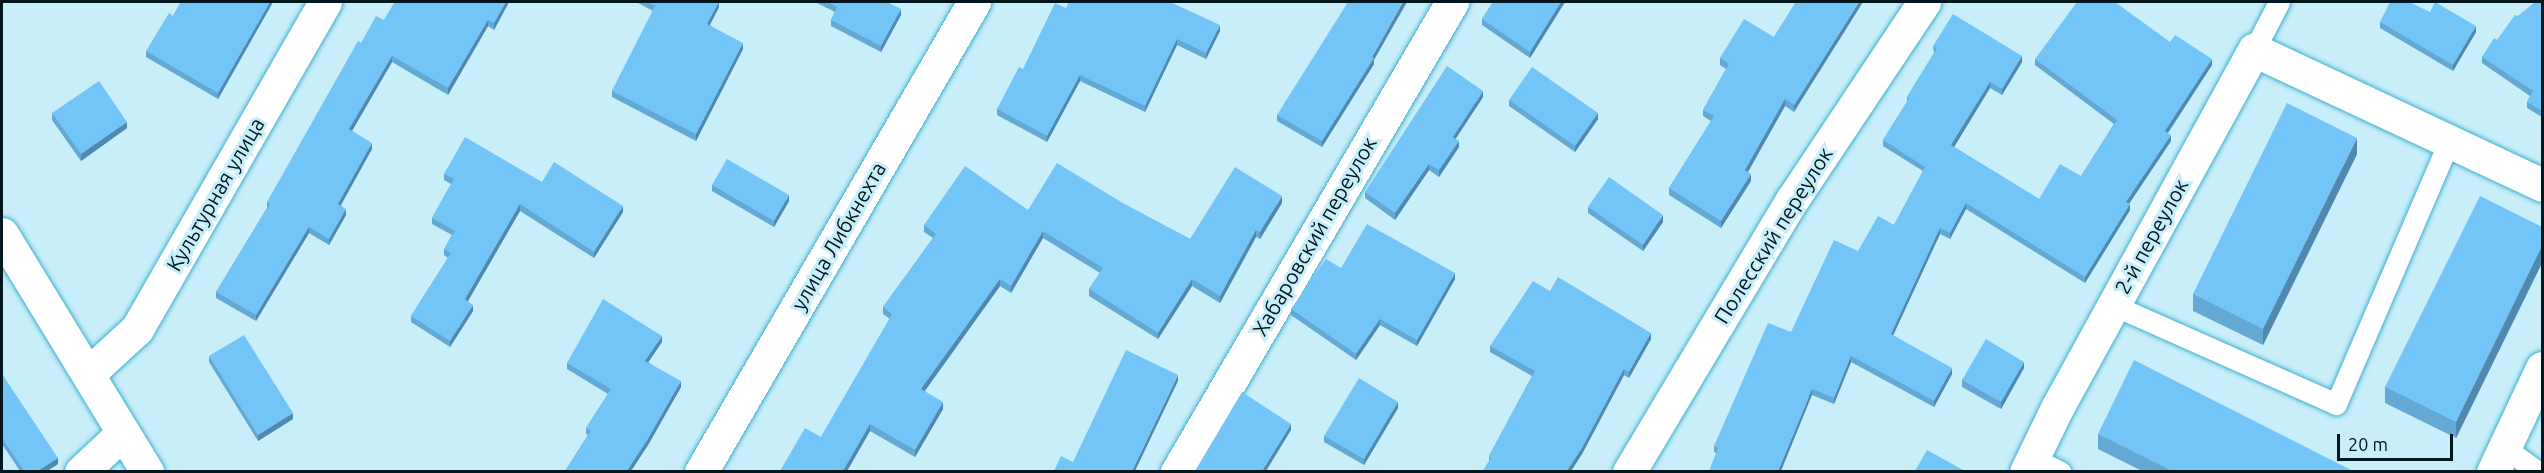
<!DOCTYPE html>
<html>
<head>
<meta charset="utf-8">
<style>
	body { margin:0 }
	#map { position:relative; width:2544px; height:473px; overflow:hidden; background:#c8eefa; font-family:Ubuntu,sans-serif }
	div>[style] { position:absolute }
	.roads { filter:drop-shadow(0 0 2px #3fb1ce) drop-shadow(0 0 2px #3fb1ce) }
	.lane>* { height:21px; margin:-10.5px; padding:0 10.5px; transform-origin:10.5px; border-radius:10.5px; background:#fff }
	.street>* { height:33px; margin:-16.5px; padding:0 16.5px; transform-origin:16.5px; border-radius:16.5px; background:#fff }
	.wall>* { inset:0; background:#63a9d4 }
	.shaded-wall>* { inset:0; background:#5089ad }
	.building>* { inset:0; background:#73c4f7 }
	span { translate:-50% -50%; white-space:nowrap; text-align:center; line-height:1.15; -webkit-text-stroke:6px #c8eefa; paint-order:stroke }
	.street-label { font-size:21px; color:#01171d }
	.frame { position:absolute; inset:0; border:3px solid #01171d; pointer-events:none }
	.scale { position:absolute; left:2337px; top:434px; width:116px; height:27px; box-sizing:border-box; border:3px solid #01171d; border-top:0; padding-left:8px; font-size:18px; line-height:21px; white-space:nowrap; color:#01171d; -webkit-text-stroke:4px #c8eefa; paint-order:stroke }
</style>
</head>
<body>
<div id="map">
	<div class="roads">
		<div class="lane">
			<div style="left:2254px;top:50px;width:54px;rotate:-62.5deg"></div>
			<div style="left:2113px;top:305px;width:244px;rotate:23.9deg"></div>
			<div style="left:2336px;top:404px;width:286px;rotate:-66.7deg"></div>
			<div style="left:2504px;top:447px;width:42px;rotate:36.3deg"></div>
			<div style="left:2033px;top:458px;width:31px;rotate:27deg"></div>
		</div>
		<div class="street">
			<div style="left:2px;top:234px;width:279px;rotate:58.6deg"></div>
			<div style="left:88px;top:374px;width:67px;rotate:-42.6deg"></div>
			<div style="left:137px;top:329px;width:377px;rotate:-60.1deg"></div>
			<div style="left:81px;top:472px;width:57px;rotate:-42.9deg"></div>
			<div style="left:701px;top:472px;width:544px;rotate:-59.85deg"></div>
			<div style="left:1177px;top:472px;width:545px;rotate:-59.67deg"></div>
			<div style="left:1629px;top:472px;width:317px;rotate:-59.1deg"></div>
			<div style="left:1792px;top:200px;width:238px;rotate:-56.3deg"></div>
			<div style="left:2026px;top:472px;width:71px;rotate:-64.2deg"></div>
			<div style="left:2057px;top:408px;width:409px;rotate:-61.2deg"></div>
			<div style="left:2254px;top:50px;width:318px;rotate:25.1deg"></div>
			<div style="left:2493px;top:472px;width:115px;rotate:-64.8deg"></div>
		</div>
	</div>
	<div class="wall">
		<div style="clip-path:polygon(181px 2px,273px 2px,218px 99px,146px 57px,146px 51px,173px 16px)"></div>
		<div style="clip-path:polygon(395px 2px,509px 2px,494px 30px,488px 26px,448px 95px,392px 62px,352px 131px,372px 149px,341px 205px,346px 215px,329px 245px,309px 233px,256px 321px,216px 298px,216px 292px,267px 208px,267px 202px,361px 43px,384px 20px)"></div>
		<div style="clip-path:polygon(636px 2px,719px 2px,719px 7px,710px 25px,743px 49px,696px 141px,612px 97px,612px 91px,653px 11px)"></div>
		<div style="clip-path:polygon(815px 2px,887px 2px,901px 15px,881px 52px,831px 26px,831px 20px,835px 12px)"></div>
		<div style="clip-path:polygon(1493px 2px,1565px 2px,1530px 58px,1482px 25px,1482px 19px)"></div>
		<div style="clip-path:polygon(1796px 2px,1794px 112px,1785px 106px,1748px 172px,1751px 181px,1721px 228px,1669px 195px,1669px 188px,1711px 121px,1703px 116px,1703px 110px,1726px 69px,1720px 65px,1720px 58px,1774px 37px)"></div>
		<div style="clip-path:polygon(2542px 2px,2542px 117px,2527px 108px,2527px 102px,2530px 96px,2482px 63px,2482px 57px,2518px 16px)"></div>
		<div style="clip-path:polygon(1066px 8px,1220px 31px,1206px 59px,1177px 45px,1145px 112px,1080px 81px,1047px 142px,997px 115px,997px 109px)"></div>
		<div style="clip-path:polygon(2430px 12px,2476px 32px,2453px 71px,2380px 28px,2380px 22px)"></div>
		<div style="clip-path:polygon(2170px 42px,2212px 65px,2168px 133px,2171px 141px,2129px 204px,2130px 210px,2085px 283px,1966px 209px,1950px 239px,1940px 234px,1893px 335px,1952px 374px,1934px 407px,1851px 362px,1834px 404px,1812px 395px,1716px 453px,1714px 452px,1714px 446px,1791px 332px,1858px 251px,1894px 225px,1923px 171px,1883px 146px,1883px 140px,1907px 102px,1907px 97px,1934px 53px,1933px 46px,2022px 62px,2002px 95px,1990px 88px,1954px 147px,2039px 199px,2081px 176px,2114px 124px,2035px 65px,2035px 59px)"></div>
		<div style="clip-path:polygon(1374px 60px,1374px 64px,1322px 147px,1277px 121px,1277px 115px)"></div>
		<div style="clip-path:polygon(1483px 97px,1455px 139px,1459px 147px,1439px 177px,1429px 170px,1395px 220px,1365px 198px,1365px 192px)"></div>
		<div style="clip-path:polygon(1509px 100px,1598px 119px,1575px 152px,1509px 106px)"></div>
		<div style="clip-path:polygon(52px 113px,127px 128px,81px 161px,52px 120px)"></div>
		<div style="clip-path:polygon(2357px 154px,2263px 345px,2193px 311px,2193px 294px)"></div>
		<div style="clip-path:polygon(444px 174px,542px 182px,623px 212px,594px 258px,520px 211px,468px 301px,473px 311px,450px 347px,411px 322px,411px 316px,448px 258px,444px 255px,444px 249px,452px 235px,432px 224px,432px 218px,451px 184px,444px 180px)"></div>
		<div style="clip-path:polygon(712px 185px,789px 201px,774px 227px,712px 191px)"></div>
		<div style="clip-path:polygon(1282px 203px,1260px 239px,1256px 237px,1220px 303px,1192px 286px,1158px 339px,1089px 296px,1089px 289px,1100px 273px,1043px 238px,1011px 293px,1000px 286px,925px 391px,943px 409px,915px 457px,870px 431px,847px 471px,780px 471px,821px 437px,890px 319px,883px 314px,883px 307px,933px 238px,924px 232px,924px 225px,1028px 210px,1126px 205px,1190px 239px)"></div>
		<div style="clip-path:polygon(1588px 207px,1663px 222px,1643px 251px,1588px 213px)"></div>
		<div style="clip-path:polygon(2542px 227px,2542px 263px,2456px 438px,2385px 403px,2385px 387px)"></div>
		<div style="clip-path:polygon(1341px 268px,1455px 279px,1417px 346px,1380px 325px,1356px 360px,1291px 315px,1291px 309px)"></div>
		<div style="clip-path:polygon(1550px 291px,1651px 339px,1629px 378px,1624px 375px,1582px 454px,1571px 471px,1483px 471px,1489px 461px,1489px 456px,1532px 376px,1490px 352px,1490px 346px)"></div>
		<div style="clip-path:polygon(662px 342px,648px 362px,681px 387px,648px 445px,631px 471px,565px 471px,588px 435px,586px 434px,586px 428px,608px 394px,567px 369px,567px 363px)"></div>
		<div style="clip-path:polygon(209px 356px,293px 419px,258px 441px,209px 362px)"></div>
		<div style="clip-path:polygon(2024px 368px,2001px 409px,1962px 387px,1962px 380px)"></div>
		<div style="clip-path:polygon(2px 374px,58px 464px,47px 471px,20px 471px,2px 444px)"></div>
		<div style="clip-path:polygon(1398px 408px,1364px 465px,1324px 442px,1324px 436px)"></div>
		<div style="clip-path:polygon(2098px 434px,2353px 471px,2142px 471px,2098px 449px)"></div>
	</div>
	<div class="shaded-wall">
		<div style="clip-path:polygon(270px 2px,273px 2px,218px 99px,218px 93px)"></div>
		<div style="clip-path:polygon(506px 2px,509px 2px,494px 30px,494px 23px)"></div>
		<div style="clip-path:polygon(719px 2px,719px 7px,707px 30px,707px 24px)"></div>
		<div style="clip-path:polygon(1403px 2px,1407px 2px,1374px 60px,1374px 64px,1322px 147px,1322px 141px,1372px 57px)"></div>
		<div style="clip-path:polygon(1561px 2px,1565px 2px,1530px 58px,1530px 52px)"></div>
		<div style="clip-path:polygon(1859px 2px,1863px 2px,1794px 112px,1794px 105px)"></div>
		<div style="clip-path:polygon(901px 9px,901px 15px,881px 52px,881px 46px)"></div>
		<div style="clip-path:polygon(488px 20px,488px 26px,448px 95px,448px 88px)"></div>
		<div style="clip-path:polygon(1220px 25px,1220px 31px,1206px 59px,1206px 53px)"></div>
		<div style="clip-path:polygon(2476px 26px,2476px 32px,2453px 71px,2453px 65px)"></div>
		<div style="clip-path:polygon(1177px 39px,1177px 45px,1145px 112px,1145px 106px)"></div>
		<div style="clip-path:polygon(743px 43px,743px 49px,696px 141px,696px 134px)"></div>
		<div style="clip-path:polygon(392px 56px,392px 62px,349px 136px,349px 129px)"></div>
		<div style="clip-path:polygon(2022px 56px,2022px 62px,2002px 95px,2002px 89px)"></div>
		<div style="clip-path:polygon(2212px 59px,2212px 65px,2165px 137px,2165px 131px)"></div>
		<div style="clip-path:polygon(1080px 75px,1080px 81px,1047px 142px,1047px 136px)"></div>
		<div style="clip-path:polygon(1990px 82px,1990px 88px,1951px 152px,1951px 145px)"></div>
		<div style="clip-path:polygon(1483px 91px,1483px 97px,1453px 143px,1453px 137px)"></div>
		<div style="clip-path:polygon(1785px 99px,1785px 106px,1745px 177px,1745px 170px)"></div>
		<div style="clip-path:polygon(1598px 113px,1598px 119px,1575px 152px,1575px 146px)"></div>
		<div style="clip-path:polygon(127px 122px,127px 128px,81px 161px,81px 154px)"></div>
		<div style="clip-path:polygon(2171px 135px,2171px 141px,2126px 208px,2126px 202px)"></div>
		<div style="clip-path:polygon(2357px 138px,2357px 154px,2263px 345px,2263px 329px)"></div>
		<div style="clip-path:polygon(1459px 141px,1459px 147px,1439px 177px,1439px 170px)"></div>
		<div style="clip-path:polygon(372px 143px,372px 149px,338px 210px,338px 204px)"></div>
		<div style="clip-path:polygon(1429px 164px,1429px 170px,1395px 220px,1395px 213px)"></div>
		<div style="clip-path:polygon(1751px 174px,1751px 181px,1721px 228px,1721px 221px)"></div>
		<div style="clip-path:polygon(789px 195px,789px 201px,774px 227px,774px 221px)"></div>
		<div style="clip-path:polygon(1282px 196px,1282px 203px,1260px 239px,1260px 232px)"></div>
		<div style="clip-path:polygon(1966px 203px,1966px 209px,1950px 239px,1950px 233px)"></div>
		<div style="clip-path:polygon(520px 204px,520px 211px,465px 306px,465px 299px)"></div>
		<div style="clip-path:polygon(2130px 204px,2130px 210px,2085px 283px,2085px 277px)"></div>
		<div style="clip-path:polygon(623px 206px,623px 212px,594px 258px,594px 252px)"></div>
		<div style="clip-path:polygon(346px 209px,346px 215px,329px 245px,329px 239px)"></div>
		<div style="clip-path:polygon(1663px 215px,1663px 222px,1643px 251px,1643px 245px)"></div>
		<div style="clip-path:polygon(309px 227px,309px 233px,256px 321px,256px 315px)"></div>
		<div style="clip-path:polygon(1940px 228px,1940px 234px,1891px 340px,1891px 334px)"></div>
		<div style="clip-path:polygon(1256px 230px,1256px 237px,1220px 303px,1220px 296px)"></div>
		<div style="clip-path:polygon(1043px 231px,1043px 238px,1011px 293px,1011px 286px)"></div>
		<div style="clip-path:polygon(2542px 246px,2542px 263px,2456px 438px,2456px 422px)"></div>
		<div style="clip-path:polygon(1455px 273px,1455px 279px,1417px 346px,1417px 340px)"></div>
		<div style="clip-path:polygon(1000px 279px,1000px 286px,921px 396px,921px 389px)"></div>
		<div style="clip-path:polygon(1192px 279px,1192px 286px,1158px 339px,1158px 333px)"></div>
		<div style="clip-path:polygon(473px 305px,473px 311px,450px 347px,450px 341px)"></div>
		<div style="clip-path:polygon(1380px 319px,1380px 325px,1356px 360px,1356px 354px)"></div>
		<div style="clip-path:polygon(1651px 333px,1651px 339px,1629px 378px,1629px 372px)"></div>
		<div style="clip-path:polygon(662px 336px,662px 342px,645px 367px,645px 361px)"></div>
		<div style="clip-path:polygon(1851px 356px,1851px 362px,1834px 404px,1834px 398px)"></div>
		<div style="clip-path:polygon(2024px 362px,2024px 368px,2001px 409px,2001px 402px)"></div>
		<div style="clip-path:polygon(1952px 368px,1952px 374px,1934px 407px,1934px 401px)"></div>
		<div style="clip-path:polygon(1624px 369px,1624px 375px,1582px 454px,1571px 471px,1567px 471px)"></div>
		<div style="clip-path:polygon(1178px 375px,1178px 381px,1135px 471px,1132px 471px)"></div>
		<div style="clip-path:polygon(681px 381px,681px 387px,648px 445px,631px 471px,627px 471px)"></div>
		<div style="clip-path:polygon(1812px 389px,1812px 395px,1781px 471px,1778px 471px)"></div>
		<div style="clip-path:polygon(943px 402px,943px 409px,915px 457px,915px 450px)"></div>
		<div style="clip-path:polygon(1398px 402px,1398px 408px,1364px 465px,1364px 459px)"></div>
		<div style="clip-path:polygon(293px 413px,293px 419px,258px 441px,258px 435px)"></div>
		<div style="clip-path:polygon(870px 424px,870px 431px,847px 471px,843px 471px)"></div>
		<div style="clip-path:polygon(1291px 424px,1291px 430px,1266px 471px,1262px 471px)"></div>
		<div style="clip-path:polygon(58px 458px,58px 464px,47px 471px,38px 471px)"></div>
	</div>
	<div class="building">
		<div style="clip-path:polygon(181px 2px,270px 2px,218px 93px,146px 51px,169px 13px,173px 16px)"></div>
		<div style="clip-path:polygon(395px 2px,506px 2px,494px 23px,488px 20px,448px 88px,392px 56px,349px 129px,372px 143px,338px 204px,346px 209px,329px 239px,309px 227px,256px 315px,216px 292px,270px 204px,267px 202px,358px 41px,361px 43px,376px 16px,384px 20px)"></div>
		<div style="clip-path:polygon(647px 2px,719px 2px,707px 24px,743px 43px,696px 134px,612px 91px,655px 6px)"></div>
		<div style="clip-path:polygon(827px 2px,887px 2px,901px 9px,881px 46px,831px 20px,837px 7px)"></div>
		<div style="clip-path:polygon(1069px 2px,1170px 2px,1220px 25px,1206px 53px,1177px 39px,1145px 106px,1080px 75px,1047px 136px,997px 109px,1019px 67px,1023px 69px,1055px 3px,1066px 8px)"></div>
		<div style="clip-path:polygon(1348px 2px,1403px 2px,1372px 57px,1374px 58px,1322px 141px,1277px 115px)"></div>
		<div style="clip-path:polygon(1493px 2px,1561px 2px,1530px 52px,1482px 19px)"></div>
		<div style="clip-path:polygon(1796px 2px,1859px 2px,1794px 105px,1785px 99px,1745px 170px,1751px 174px,1721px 221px,1669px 188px,1714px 116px,1703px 110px,1729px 64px,1720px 58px,1744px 19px,1774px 37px)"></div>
		<div style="clip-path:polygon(2077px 2px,2115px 2px,2170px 42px,2175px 35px,2212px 59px,2165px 131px,2171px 135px,2126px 202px,2130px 204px,2085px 277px,1966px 203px,1950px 233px,1940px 228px,1891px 334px,1952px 368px,1934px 401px,1851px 356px,1834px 398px,1812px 389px,1778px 471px,1709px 471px,1718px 448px,1714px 446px,1768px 323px,1791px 332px,1834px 240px,1858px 251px,1878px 216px,1894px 225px,1925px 167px,1883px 140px,1909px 98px,1907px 97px,1937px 48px,1933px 46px,1953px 14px,2022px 56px,2002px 89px,1990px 82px,1951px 145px,2039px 199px,2060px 164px,2081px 176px,2117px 120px,2035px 59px)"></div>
		<div style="clip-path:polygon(2390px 2px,2409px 2px,2430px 12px,2435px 2px,2476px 26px,2453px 65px,2380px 22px)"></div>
		<div style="clip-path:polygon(2535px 2px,2542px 2px,2542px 111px,2527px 102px,2533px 91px,2482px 57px,2494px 38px,2497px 40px,2515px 15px,2518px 16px)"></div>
		<div style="clip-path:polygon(1447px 66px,1483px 91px,1453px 137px,1459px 141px,1439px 170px,1429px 164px,1395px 213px,1365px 192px)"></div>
		<div style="clip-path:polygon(1532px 67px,1598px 113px,1575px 146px,1509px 100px)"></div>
		<div style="clip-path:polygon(99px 81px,127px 122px,81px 154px,52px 113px)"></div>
		<div style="clip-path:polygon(2287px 103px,2357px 138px,2263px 329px,2193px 294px)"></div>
		<div style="clip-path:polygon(465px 137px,542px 182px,554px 162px,623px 206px,594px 252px,520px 204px,465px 299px,473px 305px,450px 341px,411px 316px,451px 253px,444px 249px,455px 231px,432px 218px,454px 179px,444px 174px)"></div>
		<div style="clip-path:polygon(727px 159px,789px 195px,774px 221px,712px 185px)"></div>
		<div style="clip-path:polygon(1057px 163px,1126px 205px,1190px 239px,1235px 167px,1282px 196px,1260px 232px,1256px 230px,1220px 296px,1192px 279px,1158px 333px,1089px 289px,1103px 268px,1043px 231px,1011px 286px,1000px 279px,921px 389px,943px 402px,915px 450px,870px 424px,843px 471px,780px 471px,805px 428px,821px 437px,892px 314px,883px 307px,936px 234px,924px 225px,965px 166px,1028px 210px)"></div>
		<div style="clip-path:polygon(1609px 177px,1663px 215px,1643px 245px,1588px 207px)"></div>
		<div style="clip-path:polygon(2480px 196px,2542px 227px,2542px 246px,2456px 422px,2385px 387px)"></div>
		<div style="clip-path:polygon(1367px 224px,1455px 273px,1417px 340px,1380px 319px,1356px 354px,1291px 309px,1326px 259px,1341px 268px)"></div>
		<div style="clip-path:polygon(1558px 277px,1651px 333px,1629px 372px,1624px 369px,1582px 448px,1567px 471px,1483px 471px,1491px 458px,1489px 456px,1535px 371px,1490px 346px,1533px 281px,1550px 291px)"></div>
		<div style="clip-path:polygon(603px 299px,662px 336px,645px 361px,681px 381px,648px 439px,627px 471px,565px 471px,591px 431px,586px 428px,611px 389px,567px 363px)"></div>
		<div style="clip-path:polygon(244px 335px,293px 413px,258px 435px,209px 356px)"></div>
		<div style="clip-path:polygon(1986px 339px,2024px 362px,2001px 402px,1962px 380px)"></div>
		<div style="clip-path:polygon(1126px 350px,1178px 375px,1132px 471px,1054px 471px,1061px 456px,1073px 462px)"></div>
		<div style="clip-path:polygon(2134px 360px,2353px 471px,2172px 471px,2098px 434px)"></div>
		<div style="clip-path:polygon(2px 374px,58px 458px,38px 471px,24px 471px,2px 438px)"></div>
		<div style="clip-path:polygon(1359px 378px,1398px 402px,1364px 459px,1324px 436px)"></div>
		<div style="clip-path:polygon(1242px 392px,1291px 424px,1262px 471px,1195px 471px)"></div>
		<div style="clip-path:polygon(1927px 450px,1965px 471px,1915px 471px)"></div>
	</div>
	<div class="street-label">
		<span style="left:215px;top:194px;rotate:-60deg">Культурная улица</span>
		<span style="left:1773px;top:235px;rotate:-58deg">Полесский переулок</span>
		<span style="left:838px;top:236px;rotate:-60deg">улица Либкнехта</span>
		<span style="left:1314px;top:236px;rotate:-60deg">Хабаровский переулок</span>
		<span style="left:2151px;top:236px;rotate:-61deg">2-й переулок</span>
	</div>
	<div class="frame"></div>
	<div class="scale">20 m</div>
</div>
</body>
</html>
